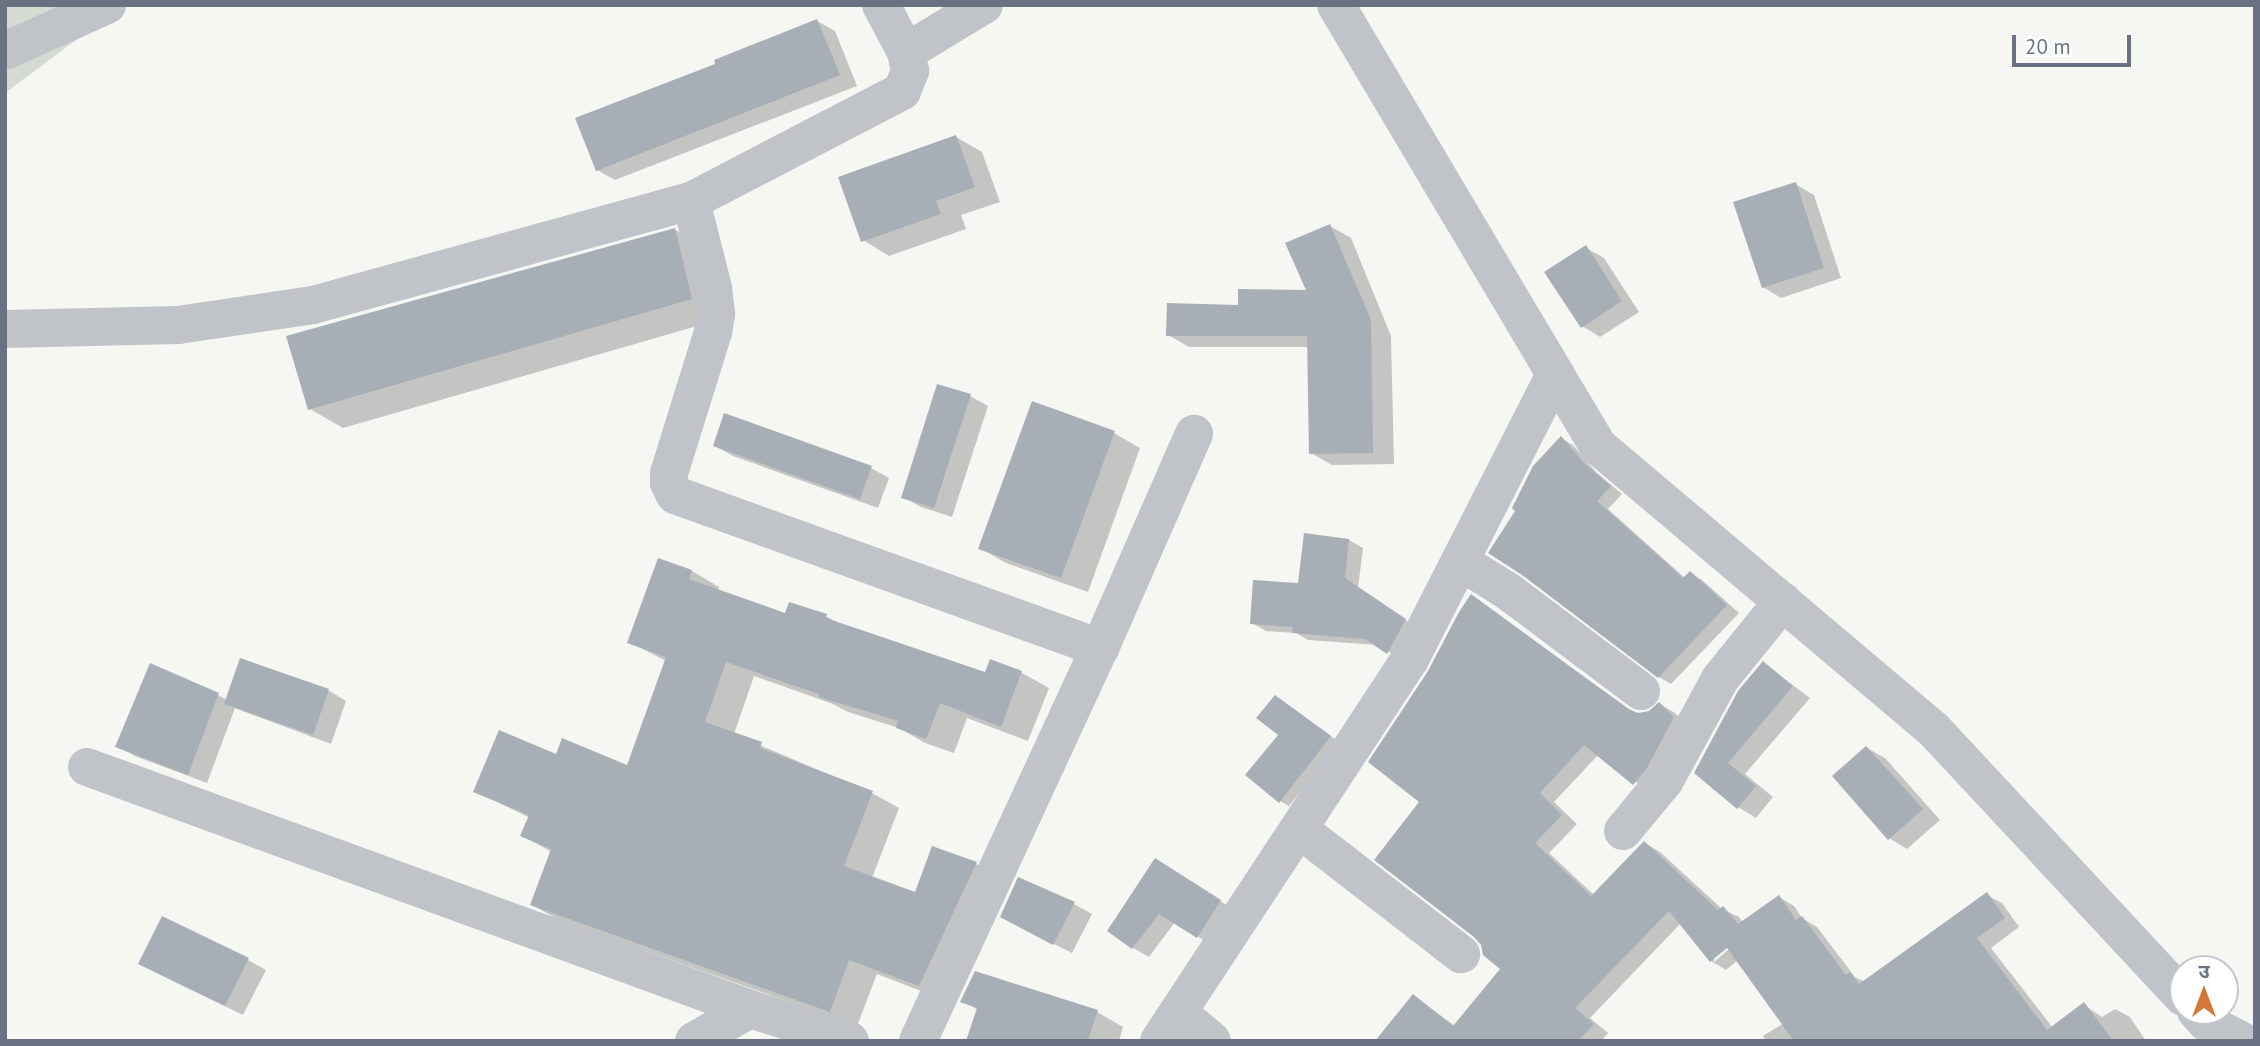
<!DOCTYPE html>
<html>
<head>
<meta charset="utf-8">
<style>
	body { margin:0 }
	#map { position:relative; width:2260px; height:1046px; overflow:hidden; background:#f6f6f3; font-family:"PT Sans","Noto Sans Devanagari",sans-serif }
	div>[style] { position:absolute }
	.green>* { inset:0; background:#d5dbd3 }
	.shadow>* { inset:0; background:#0003 }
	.building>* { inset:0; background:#a8aeb5 }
	.minor>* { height:38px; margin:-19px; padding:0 19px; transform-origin:19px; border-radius:19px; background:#c0c3c7 }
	span { translate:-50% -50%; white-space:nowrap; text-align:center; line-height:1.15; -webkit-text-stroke:7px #fff; paint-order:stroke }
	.frame { position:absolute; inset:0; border:7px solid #687282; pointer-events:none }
	.north { position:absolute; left:2169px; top:955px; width:70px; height:70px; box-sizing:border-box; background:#fff; border:2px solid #c3c7cd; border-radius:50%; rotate:0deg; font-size:19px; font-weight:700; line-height:28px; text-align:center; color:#687282 }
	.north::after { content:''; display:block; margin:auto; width:24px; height:32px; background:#d37837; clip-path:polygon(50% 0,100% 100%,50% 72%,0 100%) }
	.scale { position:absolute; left:2012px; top:35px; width:119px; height:32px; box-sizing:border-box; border:4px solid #687282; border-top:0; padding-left:9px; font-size:21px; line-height:24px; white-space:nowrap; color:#687282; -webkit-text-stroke:5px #fff; paint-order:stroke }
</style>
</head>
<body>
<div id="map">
	<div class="green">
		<div style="clip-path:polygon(5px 5px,123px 5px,5px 93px)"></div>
	</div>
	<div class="shadow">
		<div style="clip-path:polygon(817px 21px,835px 31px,857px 86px,615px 180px,597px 170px,717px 65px)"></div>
		<div style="clip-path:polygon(956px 137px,982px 152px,1000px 202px,961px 215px,966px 229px,889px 256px,863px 240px)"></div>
		<div style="clip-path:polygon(1795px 184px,1814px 195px,1841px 278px,1781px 298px,1763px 287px)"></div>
		<div style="clip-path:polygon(1330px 226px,1351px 238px,1391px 336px,1394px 464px,1332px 465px,1311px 453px,1309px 347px,1189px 347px,1168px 335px,1240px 306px,1308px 292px)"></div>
		<div style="clip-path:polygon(675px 230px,708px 249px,725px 318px,343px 428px,310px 409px)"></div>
		<div style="clip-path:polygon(1586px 248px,1604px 258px,1639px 312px,1600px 337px,1582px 326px)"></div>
		<div style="clip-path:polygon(970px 396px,988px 406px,952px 517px,921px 507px,903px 497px)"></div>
		<div style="clip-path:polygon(1114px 433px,1140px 448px,1088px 592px,1006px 563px,980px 548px)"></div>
		<div style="clip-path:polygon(1561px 438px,1573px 445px,1596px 472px,1622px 494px,1608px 509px,1685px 578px,1690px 573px,1702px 580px,1739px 613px,1671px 684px,1659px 677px)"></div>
		<div style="clip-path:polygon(715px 446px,871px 468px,889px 478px,878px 508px,733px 456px)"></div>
		<div style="clip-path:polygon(1349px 540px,1363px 548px,1358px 588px,1419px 629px,1402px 660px,1378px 645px,1308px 640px,1296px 633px,1266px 631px,1252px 623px)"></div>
		<div style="clip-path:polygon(659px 560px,692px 571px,719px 587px,718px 591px,786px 615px,826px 616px,843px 626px,986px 674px,991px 661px,1022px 673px,1049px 688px,1028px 741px,967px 718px,954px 753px,925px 743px,899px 728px,848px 712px,833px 704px,754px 676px,734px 734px,872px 793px,899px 808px,872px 878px,916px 894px,976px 864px,1003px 879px,947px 1001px,877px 974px,857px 1026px,559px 920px,532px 905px,552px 852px,522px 836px,530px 818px,475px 791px,556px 756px,628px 767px,666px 661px,629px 642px)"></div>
		<div style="clip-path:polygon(evenodd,1472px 597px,1635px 713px,1650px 713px,1660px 704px,1675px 713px,1689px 727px,1649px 792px,1599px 754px,1554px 802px,1577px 824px,1549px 853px,1594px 895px,1645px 843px,1660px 852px,1722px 909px,1739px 917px,1743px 922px,1779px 897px,1794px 906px,1802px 918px,1817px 927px,1855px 977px,1865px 982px,1987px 895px,2002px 903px,2019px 927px,1991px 948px,2053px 1028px,2084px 1005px,2102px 1017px,2115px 1009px,2130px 1017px,2146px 1041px,1766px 1041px,1763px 1036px,1784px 1023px,1738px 960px,1726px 970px,1711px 961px,1681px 923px,1590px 1018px,1608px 1033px,1601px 1041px,1378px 1041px,1414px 996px,1455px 1026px,1503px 969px,1483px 944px,1421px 802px,1430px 672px,1472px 597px,1733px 942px,1735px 944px,1714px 962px,1714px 957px,1733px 942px)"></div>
		<div style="clip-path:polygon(1763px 663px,1810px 698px,1745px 774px,1773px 797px,1756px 818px,1738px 807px,1696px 773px)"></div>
		<div style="clip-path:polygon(328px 690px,346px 701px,331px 744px,235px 708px,207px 783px,135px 756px,117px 746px,218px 695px,227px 700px)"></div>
		<div style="clip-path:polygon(1284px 702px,1339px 742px,1289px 806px,1280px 801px,1280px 735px)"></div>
		<div style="clip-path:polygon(1867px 748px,1885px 758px,1940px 820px,1907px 849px,1889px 838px)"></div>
		<div style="clip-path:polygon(1171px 870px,1236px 911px,1213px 946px,1175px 922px,1149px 957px,1133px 948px)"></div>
		<div style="clip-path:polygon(1074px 904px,1092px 914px,1072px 953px,1020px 927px)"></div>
		<div style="clip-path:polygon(248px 960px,266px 970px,243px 1015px,159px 974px)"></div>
		<div style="clip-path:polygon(963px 1001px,1097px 1012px,1123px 1027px,1119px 1041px,968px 1041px,978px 1010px)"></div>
	</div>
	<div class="building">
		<div style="clip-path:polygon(817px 19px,840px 75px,596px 171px,575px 118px,715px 64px,714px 60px)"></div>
		<div style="clip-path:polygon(956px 135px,975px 187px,936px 201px,941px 214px,861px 242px,838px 177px)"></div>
		<div style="clip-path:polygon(1796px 182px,1824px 268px,1762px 288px,1733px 202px)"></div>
		<div style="clip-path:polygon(1330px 224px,1371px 320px,1373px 453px,1309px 454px,1307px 336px,1166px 336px,1167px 303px,1238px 305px,1238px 289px,1306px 290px,1285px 243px)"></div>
		<div style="clip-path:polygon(675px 228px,692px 299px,308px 410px,286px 336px)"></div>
		<div style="clip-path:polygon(1586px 245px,1622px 301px,1581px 328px,1544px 272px)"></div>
		<div style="clip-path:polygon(937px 384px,971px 394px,934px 508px,901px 498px)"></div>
		<div style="clip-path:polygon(1032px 401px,1115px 431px,1061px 578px,978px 549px)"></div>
		<div style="clip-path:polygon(724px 413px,872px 466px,860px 499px,713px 446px)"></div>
		<div style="clip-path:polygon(1561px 436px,1584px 463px,1611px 486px,1597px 501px,1683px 578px,1690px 571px,1727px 605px,1658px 678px,1522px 575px,1488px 553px,1515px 511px,1512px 508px,1533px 466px)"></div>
		<div style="clip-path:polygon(1304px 533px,1349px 539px,1345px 578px,1406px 619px,1387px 654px,1365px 639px,1292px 633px,1293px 627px,1250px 624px,1253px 580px,1298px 583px)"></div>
		<div style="clip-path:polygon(658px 558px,692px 570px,689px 579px,785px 613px,789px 602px,827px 614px,826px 618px,985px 672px,990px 659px,1022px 671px,1001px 727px,940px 703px,926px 739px,896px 728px,898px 721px,819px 697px,819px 694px,726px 662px,705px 722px,762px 742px,760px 748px,873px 791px,844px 866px,915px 892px,932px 846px,977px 862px,919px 986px,849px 960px,830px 1012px,530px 905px,551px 849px,520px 836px,529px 815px,473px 792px,499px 730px,556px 754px,562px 738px,627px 765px,666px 657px,627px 643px)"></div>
		<div style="clip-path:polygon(1471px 594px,1628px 709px,1638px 713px,1649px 711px,1659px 702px,1674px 717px,1647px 768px,1633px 785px,1584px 745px,1540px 793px,1562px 815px,1535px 843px,1591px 896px,1644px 841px,1718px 910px,1723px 906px,1738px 924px,1779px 895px,1796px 920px,1802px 916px,1846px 975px,1850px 972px,1859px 984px,1987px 892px,2005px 918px,1977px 938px,2047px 1030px,2084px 1002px,2113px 1041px,1794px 1041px,1727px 948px,1710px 962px,1669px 911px,1575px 1008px,1594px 1024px,1578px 1041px,1375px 1041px,1413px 994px,1453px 1026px,1500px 969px,1483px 955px,1481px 945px,1474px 937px,1374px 860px,1419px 802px,1368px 762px,1428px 671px,1459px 612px)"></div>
		<div style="clip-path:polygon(240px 658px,329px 689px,313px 735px,224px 704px)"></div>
		<div style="clip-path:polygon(1763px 661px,1793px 686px,1728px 763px,1756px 786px,1737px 809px,1694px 773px,1738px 691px)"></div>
		<div style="clip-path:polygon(150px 663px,219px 693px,188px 775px,115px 747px)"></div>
		<div style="clip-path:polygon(1275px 695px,1331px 736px,1279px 803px,1245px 775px,1278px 735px,1256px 718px)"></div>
		<div style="clip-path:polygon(1866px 746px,1923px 809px,1888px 840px,1832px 776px)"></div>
		<div style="clip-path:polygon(1155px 858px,1221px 900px,1197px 938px,1159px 914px,1132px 949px,1107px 931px)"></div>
		<div style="clip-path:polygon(1018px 877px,1075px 902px,1053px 945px,1000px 917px)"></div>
		<div style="clip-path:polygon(162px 916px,249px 958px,225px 1006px,138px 964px)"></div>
		<div style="clip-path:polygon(975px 971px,1098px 1010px,1088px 1041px,966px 1041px,977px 1008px,960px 1002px)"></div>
	</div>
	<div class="minor">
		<div style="left:1336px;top:5px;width:513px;rotate:59.29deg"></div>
		<div style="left:1598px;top:446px;width:440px;rotate:40.2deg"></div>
		<div style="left:1934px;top:730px;width:365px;rotate:47deg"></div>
		<div style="left:5px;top:51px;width:112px;rotate:-24.3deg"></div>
		<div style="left:906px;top:52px;width:91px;rotate:-31.1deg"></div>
		<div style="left:691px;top:201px;width:90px;rotate:75.8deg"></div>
		<div style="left:713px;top:288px;width:26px;rotate:83deg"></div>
		<div style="left:716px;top:314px;width:18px;rotate:99deg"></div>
		<div style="left:713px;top:332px;width:148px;rotate:107.3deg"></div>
		<div style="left:669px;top:473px;width:10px;rotate:90deg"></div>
		<div style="left:669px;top:483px;width:13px;rotate:63deg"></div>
		<div style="left:675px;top:495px;width:452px;rotate:19.8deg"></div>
		<div style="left:5px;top:329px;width:173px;rotate:-1.3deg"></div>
		<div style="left:178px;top:325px;width:136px;rotate:-8.4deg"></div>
		<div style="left:313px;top:305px;width:392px;rotate:-15.4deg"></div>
		<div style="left:691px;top:201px;width:238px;rotate:-27.5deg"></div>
		<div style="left:902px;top:91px;width:22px;rotate:-68deg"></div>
		<div style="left:910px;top:71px;width:19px;rotate:-102deg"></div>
		<div style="left:906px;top:52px;width:53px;rotate:-118deg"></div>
		<div style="left:1461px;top:562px;width:57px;rotate:32deg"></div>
		<div style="left:1509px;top:592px;width:165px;rotate:36.9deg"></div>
		<div style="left:87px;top:767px;width:706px;rotate:20.05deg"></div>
		<div style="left:750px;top:1009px;width:105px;rotate:17.7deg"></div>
		<div style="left:1299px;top:829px;width:205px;rotate:37.7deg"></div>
		<div style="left:1623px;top:831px;width:66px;rotate:-50.5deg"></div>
		<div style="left:1665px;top:780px;width:115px;rotate:-61.4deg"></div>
		<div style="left:1720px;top:679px;width:100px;rotate:-51.1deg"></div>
		<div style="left:2196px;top:1011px;width:15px;rotate:48deg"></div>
		<div style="left:2206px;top:1022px;width:41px;rotate:27.8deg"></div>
		<div style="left:1179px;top:1013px;width:43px;rotate:40.3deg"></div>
		<div style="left:694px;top:1041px;width:64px;rotate:-29.7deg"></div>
		<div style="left:918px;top:1041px;width:433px;rotate:-65.2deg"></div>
		<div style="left:1100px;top:648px;width:234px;rotate:-66.3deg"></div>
		<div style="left:1159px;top:1041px;width:457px;rotate:-56.7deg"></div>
		<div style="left:1410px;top:659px;width:320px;rotate:-63deg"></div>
	</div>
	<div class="frame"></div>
	<div class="north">उ</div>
	<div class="scale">20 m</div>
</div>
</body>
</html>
